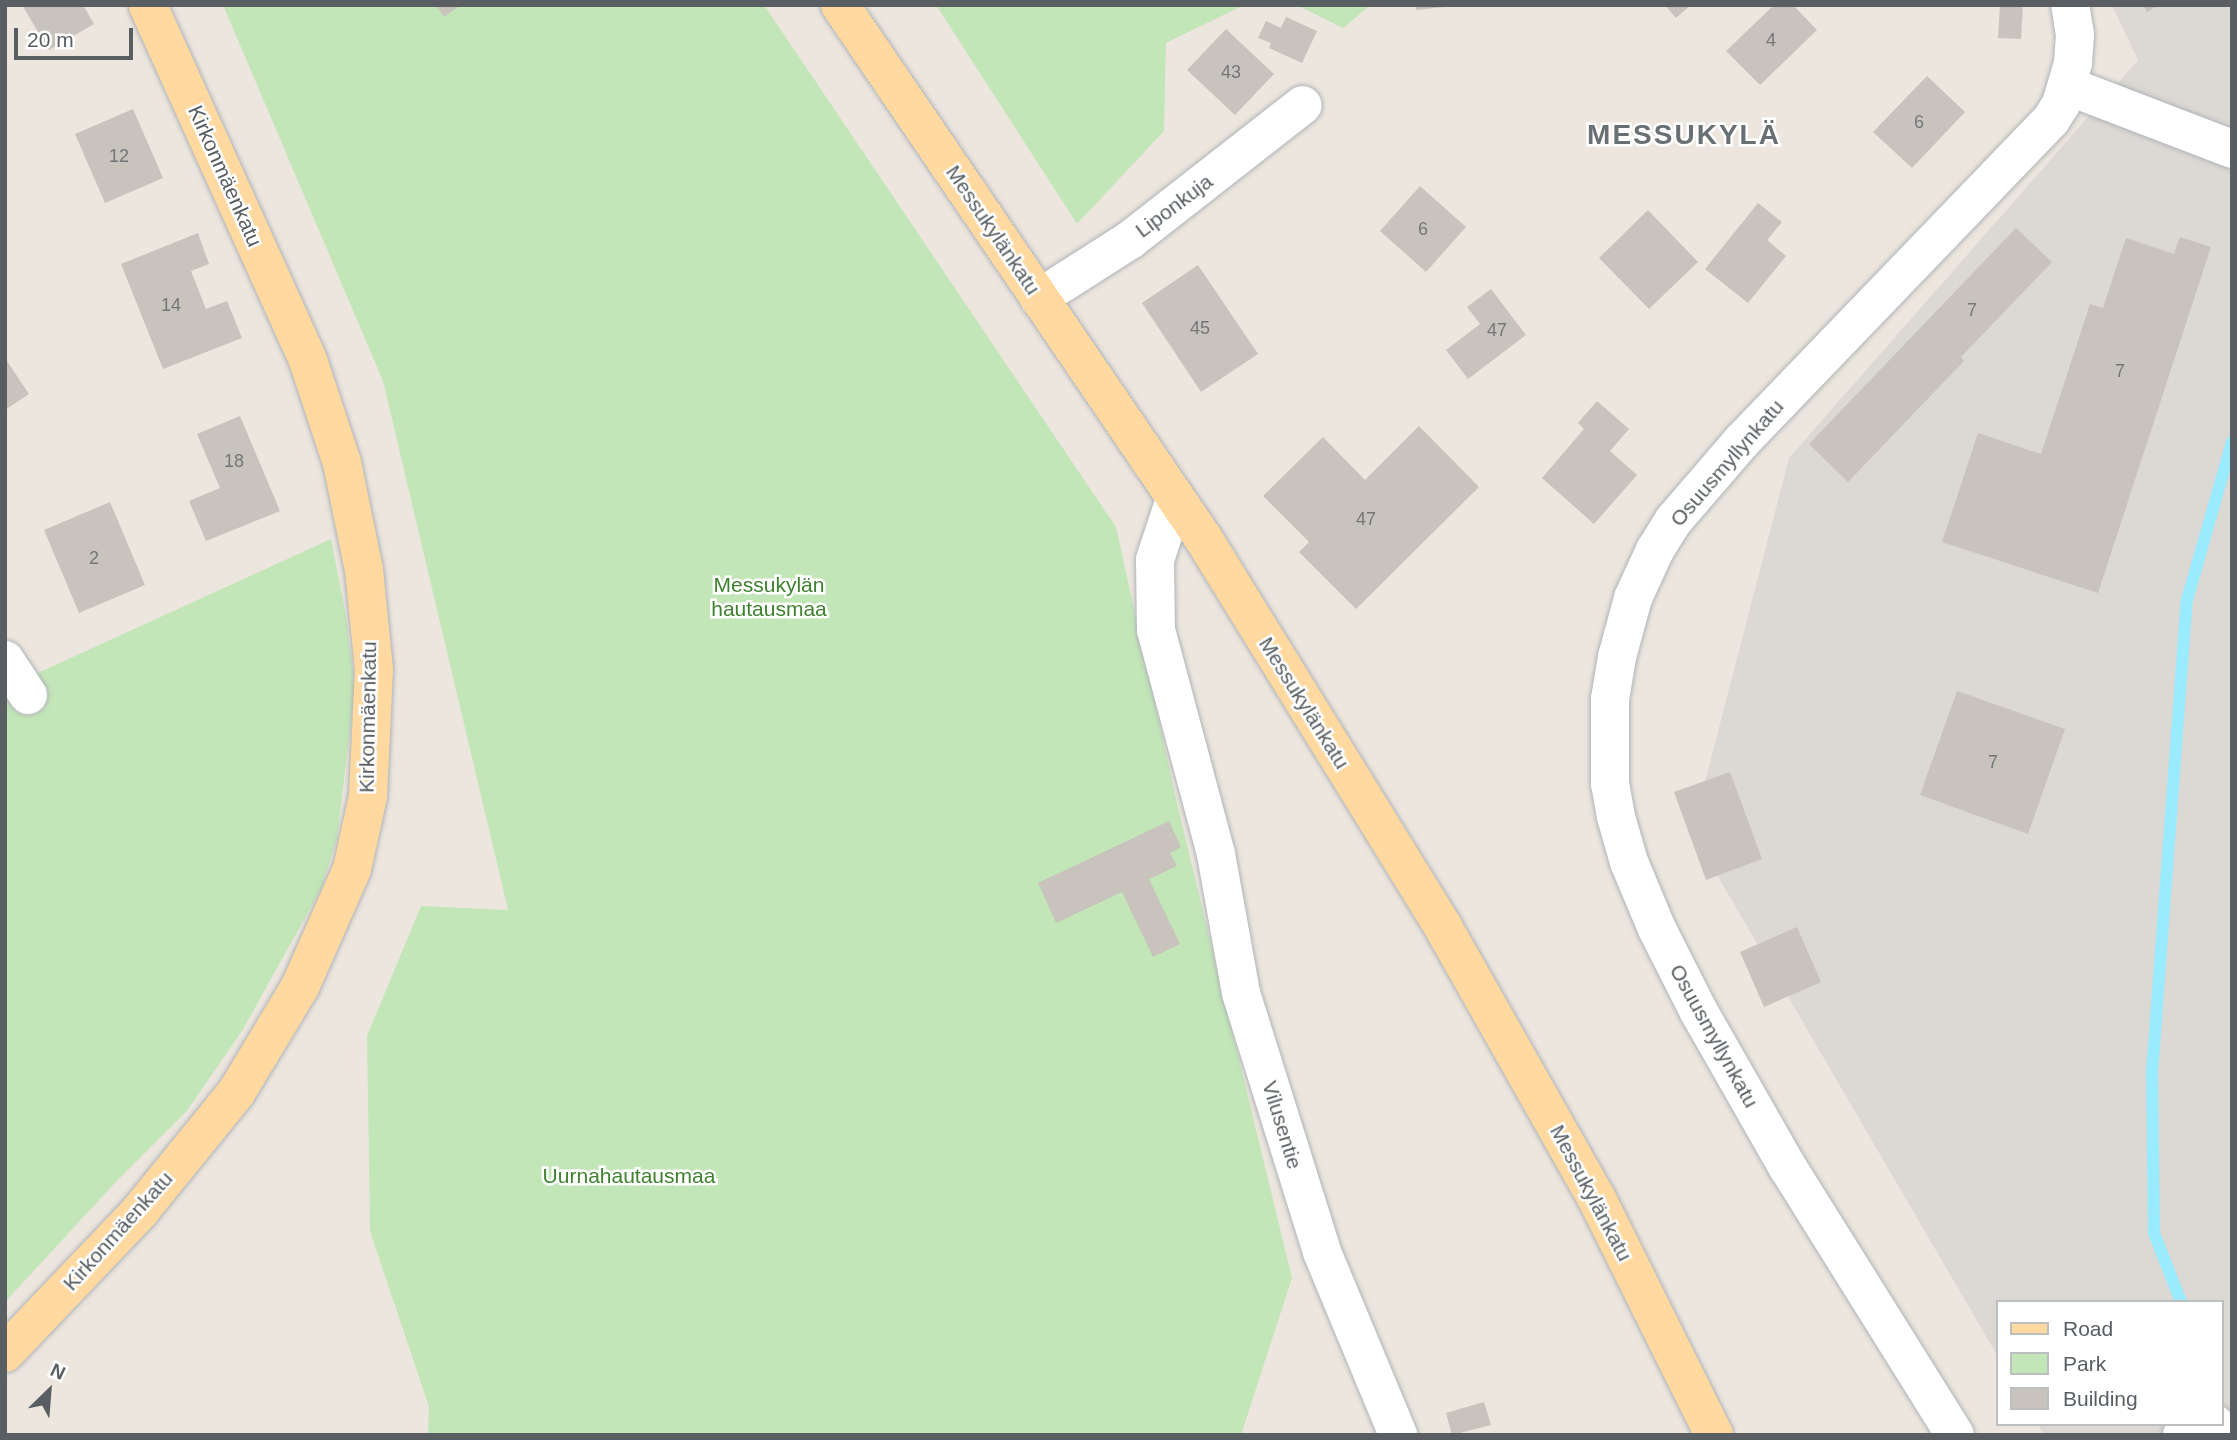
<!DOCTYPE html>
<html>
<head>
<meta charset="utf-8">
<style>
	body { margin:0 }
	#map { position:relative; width:2237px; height:1440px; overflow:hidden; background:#ece6de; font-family:Helvetica,sans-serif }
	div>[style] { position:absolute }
	.industrial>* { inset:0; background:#dcd8d3 }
	.green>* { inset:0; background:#c3e6b8 }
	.stream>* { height:12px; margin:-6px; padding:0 6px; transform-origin:6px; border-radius:6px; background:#9bebff }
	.building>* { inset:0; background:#c9c3bd }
	.roads { filter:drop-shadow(0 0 2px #b0b4b8) drop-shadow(0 0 2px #b0b4b8) }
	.minor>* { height:38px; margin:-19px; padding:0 19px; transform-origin:19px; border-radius:19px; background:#fff }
	.major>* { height:38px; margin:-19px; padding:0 19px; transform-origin:19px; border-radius:19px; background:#ffd9a0 }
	span { translate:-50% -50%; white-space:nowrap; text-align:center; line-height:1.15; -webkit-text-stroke:5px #fff; paint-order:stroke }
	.number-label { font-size:18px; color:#747778 }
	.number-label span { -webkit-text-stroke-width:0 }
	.street-label { font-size:21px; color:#585e61 }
	.park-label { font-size:21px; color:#3e822e }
	.district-label { font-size:28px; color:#687073; font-weight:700; letter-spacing:2px }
	.frame { position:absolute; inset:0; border:7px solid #585e61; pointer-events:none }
	.legend { position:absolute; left:1996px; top:1300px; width:228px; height:126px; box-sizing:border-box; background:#fff; border:2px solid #bcbfc0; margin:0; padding:9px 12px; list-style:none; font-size:21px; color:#585e61 }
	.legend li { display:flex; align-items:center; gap:14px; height:35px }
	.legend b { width:35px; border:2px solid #bcbfc0 }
	.north { position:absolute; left:14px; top:1356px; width:70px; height:70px; -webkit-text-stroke:5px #fff; paint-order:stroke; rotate:25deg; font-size:19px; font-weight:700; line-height:28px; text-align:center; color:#585e61 }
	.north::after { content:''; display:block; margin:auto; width:24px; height:32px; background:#585e61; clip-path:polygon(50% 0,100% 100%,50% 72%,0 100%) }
	.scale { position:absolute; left:14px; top:28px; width:119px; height:32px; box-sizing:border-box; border:4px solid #585e61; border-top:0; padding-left:9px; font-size:21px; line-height:24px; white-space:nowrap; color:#585e61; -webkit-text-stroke:5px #fff; paint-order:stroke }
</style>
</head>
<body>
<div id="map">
	<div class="industrial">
		<div style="clip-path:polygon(2112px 5px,2232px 5px,2232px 1435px,2044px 1435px,2038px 1424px,2221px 1424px,2221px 1302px,1997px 1302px,1997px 1355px,1692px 832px,1789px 458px,2138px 60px)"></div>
	</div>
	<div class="green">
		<div style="clip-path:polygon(223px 5px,764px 5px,1116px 527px,1179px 812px,1292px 1278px,1241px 1435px,428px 1435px,429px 1407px,370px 1231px,367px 1036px,421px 906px,508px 910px,383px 381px)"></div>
		<div style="clip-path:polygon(936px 5px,1244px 5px,1166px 43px,1164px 131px,1077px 224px)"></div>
		<div style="clip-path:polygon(1297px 5px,1368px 5px,1368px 7px,1343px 28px)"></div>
		<div style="clip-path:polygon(331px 539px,346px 616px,355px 688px,337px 838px,322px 887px,242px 1031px,186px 1112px,114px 1184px,5px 1302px,5px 688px)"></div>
	</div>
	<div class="stream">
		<div style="left:2181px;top:1302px;width:74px;rotate:-111.4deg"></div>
		<div style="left:2154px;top:1233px;width:160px;rotate:-90.7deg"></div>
		<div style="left:2152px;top:1073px;width:474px;rotate:-85.8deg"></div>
		<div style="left:2187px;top:600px;width:164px;rotate:-74.1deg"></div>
	</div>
	<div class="building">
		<div style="clip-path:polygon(22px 5px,83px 5px,94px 24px,49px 50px)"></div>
		<div style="clip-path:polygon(436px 5px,461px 5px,444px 17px)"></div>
		<div style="clip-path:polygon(1415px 5px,1445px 5px,1445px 7px,1416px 10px)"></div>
		<div style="clip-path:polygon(1665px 5px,1691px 5px,1676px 18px)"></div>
		<div style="clip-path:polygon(1774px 5px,1793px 5px,1817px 30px,1760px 85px,1726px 51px)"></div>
		<div style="clip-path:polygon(2000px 5px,2023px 5px,2021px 39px,1998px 38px)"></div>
		<div style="clip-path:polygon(2143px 5px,2159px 5px,2147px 12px)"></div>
		<div style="clip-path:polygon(1286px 17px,1317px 31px,1302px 63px,1269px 48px,1271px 43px,1258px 38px,1266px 21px,1281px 28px)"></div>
		<div style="clip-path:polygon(1226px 29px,1274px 74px,1235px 115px,1187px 70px)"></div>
		<div style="clip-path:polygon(1927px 76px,1965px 112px,1912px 168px,1873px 132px)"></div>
		<div style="clip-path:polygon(133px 109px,163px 178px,105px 203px,75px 134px)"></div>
		<div style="clip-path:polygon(1420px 186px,1466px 227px,1426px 272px,1380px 231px)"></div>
		<div style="clip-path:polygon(1758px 203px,1782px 222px,1767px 240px,1786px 256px,1748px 303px,1705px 269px)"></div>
		<div style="clip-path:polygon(1648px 210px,1698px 262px,1649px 309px,1599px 258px)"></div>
		<div style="clip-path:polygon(2016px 228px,2052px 262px,1961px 357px,1964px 361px,1848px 482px,1809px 444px)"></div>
		<div style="clip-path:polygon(198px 233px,209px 264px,191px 271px,206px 309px,227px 301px,242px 338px,163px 369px,121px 264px)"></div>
		<div style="clip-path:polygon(2180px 237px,2211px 247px,2098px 593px,1942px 542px,1978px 433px,2041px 454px,2090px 304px,2103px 308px,2126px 238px,2174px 254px)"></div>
		<div style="clip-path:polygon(1198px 265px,1258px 354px,1201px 392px,1142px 303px)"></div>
		<div style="clip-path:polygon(1491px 289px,1526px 335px,1468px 379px,1446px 350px,1480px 324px,1467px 307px)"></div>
		<div style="clip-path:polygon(5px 358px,29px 394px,5px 410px)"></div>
		<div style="clip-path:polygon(1597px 401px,1629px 429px,1610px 451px,1637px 475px,1594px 524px,1542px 478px,1584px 429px,1578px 423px)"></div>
		<div style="clip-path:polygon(240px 416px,280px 511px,206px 541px,189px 501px,220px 488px,197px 434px)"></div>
		<div style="clip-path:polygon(1419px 426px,1479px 487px,1356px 609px,1299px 552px,1309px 542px,1263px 496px,1323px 437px,1365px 480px)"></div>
		<div style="clip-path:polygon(110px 502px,145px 585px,79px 613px,44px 530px)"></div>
		<div style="clip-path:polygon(1957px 691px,2065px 729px,2028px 834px,1920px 795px)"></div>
		<div style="clip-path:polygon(1730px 772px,1762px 859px,1706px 880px,1674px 792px)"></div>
		<div style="clip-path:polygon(1169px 821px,1181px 847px,1170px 853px,1177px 866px,1149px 879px,1180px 944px,1153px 957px,1122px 892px,1056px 923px,1038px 883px)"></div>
		<div style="clip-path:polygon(1797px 927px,1821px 982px,1764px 1007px,1740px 952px)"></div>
		<div style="clip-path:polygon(1484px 1402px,1491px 1425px,1452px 1435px,1446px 1413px)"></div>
	</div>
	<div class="roads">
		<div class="minor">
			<div style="left:2068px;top:86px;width:176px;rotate:21deg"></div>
			<div style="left:1039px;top:298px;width:108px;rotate:-32.5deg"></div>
			<div style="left:1130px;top:240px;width:219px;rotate:-38deg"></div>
			<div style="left:1175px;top:499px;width:64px;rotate:108.2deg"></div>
			<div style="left:1155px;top:560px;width:70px;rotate:89.2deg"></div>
			<div style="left:1156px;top:630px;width:232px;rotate:75deg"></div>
			<div style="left:1216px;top:854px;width:141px;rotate:79.8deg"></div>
			<div style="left:1241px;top:993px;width:271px;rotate:72.6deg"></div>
			<div style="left:1322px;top:1252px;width:198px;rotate:67.4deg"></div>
			<div style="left:5px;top:660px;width:42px;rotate:56.7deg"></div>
			<div style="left:1955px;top:1435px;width:315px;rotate:-122deg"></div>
			<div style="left:1788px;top:1168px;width:180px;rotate:-119.7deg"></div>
			<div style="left:1699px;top:1012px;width:93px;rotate:-116.8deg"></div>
			<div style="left:1657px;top:929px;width:73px;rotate:-112.7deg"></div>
			<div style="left:1629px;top:862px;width:47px;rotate:-106.1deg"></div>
			<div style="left:1616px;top:817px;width:34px;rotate:-100deg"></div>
			<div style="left:1610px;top:784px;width:85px;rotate:-90deg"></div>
			<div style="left:1610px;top:699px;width:43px;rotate:-80.5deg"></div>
			<div style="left:1617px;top:657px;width:61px;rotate:-74.8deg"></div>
			<div style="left:1633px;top:598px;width:53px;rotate:-65.4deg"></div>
			<div style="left:1655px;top:550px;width:36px;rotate:-58deg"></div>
			<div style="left:1674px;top:520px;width:104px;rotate:-49.3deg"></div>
			<div style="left:1742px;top:441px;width:446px;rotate:-46.1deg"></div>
			<div style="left:2051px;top:120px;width:19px;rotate:-58deg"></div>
			<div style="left:2061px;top:104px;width:43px;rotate:-73.7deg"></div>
			<div style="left:2073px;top:63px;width:28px;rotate:-86deg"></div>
			<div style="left:2075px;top:35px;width:30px;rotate:-99deg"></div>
			<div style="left:2182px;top:1435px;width:35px;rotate:-18deg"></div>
		</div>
		<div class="major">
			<div style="left:840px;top:5px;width:645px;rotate:55.74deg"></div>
			<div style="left:1203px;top:538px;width:457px;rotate:58.3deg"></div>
			<div style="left:1443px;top:927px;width:315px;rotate:60.5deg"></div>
			<div style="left:1598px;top:1201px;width:261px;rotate:63.6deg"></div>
			<div style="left:5px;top:1353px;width:196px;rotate:-46.4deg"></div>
			<div style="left:140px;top:1211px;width:152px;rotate:-50.9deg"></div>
			<div style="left:236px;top:1093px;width:124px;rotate:-58.9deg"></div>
			<div style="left:300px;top:987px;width:129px;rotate:-66.2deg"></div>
			<div style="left:352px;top:869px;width:75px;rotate:-77.6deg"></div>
			<div style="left:368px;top:796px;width:126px;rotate:-87.3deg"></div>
			<div style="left:374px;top:670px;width:100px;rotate:-95.7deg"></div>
			<div style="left:364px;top:570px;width:109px;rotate:-101.6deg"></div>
			<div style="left:342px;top:463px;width:108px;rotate:-108.3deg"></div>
			<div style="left:308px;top:360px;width:389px;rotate:-114.3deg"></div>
		</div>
	</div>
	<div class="number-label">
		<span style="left:1771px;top:40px">4</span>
		<span style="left:1231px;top:72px">43</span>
		<span style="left:1919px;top:122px">6</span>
		<span style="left:119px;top:156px">12</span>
		<span style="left:1423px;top:229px">6</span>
		<span style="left:171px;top:305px">14</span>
		<span style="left:1972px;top:310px">7</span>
		<span style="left:1200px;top:328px">45</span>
		<span style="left:1497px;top:330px">47</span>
		<span style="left:2120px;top:371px">7</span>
		<span style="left:234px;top:461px">18</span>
		<span style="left:1366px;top:519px">47</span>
		<span style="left:94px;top:558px">2</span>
		<span style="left:1993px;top:762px">7</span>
	</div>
	<div class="street-label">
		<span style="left:225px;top:176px;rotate:66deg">Kirkonmäenkatu</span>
		<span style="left:1174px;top:206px;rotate:-37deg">Liponkuja</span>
		<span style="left:993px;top:230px;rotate:56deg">Messukylänkatu</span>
		<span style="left:1727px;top:463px;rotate:-49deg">Osuusmyllynkatu</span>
		<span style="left:1304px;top:703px;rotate:58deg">Messukylänkatu</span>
		<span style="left:368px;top:717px;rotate:-89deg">Kirkonmäenkatu</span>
		<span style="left:1714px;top:1036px;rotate:61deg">Osuusmyllynkatu</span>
		<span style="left:1282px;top:1125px;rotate:73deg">Vilusentie</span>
		<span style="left:1591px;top:1193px;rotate:62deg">Messukylänkatu</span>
		<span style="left:118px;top:1231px;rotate:-48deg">Kirkonmäenkatu</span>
	</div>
	<div class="park-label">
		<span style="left:769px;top:597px">Messukylän<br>hautausmaa</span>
		<span style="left:629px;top:1176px">Uurnahautausmaa</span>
	</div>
	<div class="district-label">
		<span style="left:1684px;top:135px">MESSUKYLÄ</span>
	</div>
	<div class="frame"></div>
	<ul class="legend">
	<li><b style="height:9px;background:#ffd9a0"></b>Road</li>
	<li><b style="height:19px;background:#c3e6b8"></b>Park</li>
	<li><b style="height:19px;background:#c9c3bd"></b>Building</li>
	</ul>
	<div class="north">N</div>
	<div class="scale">20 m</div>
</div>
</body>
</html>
